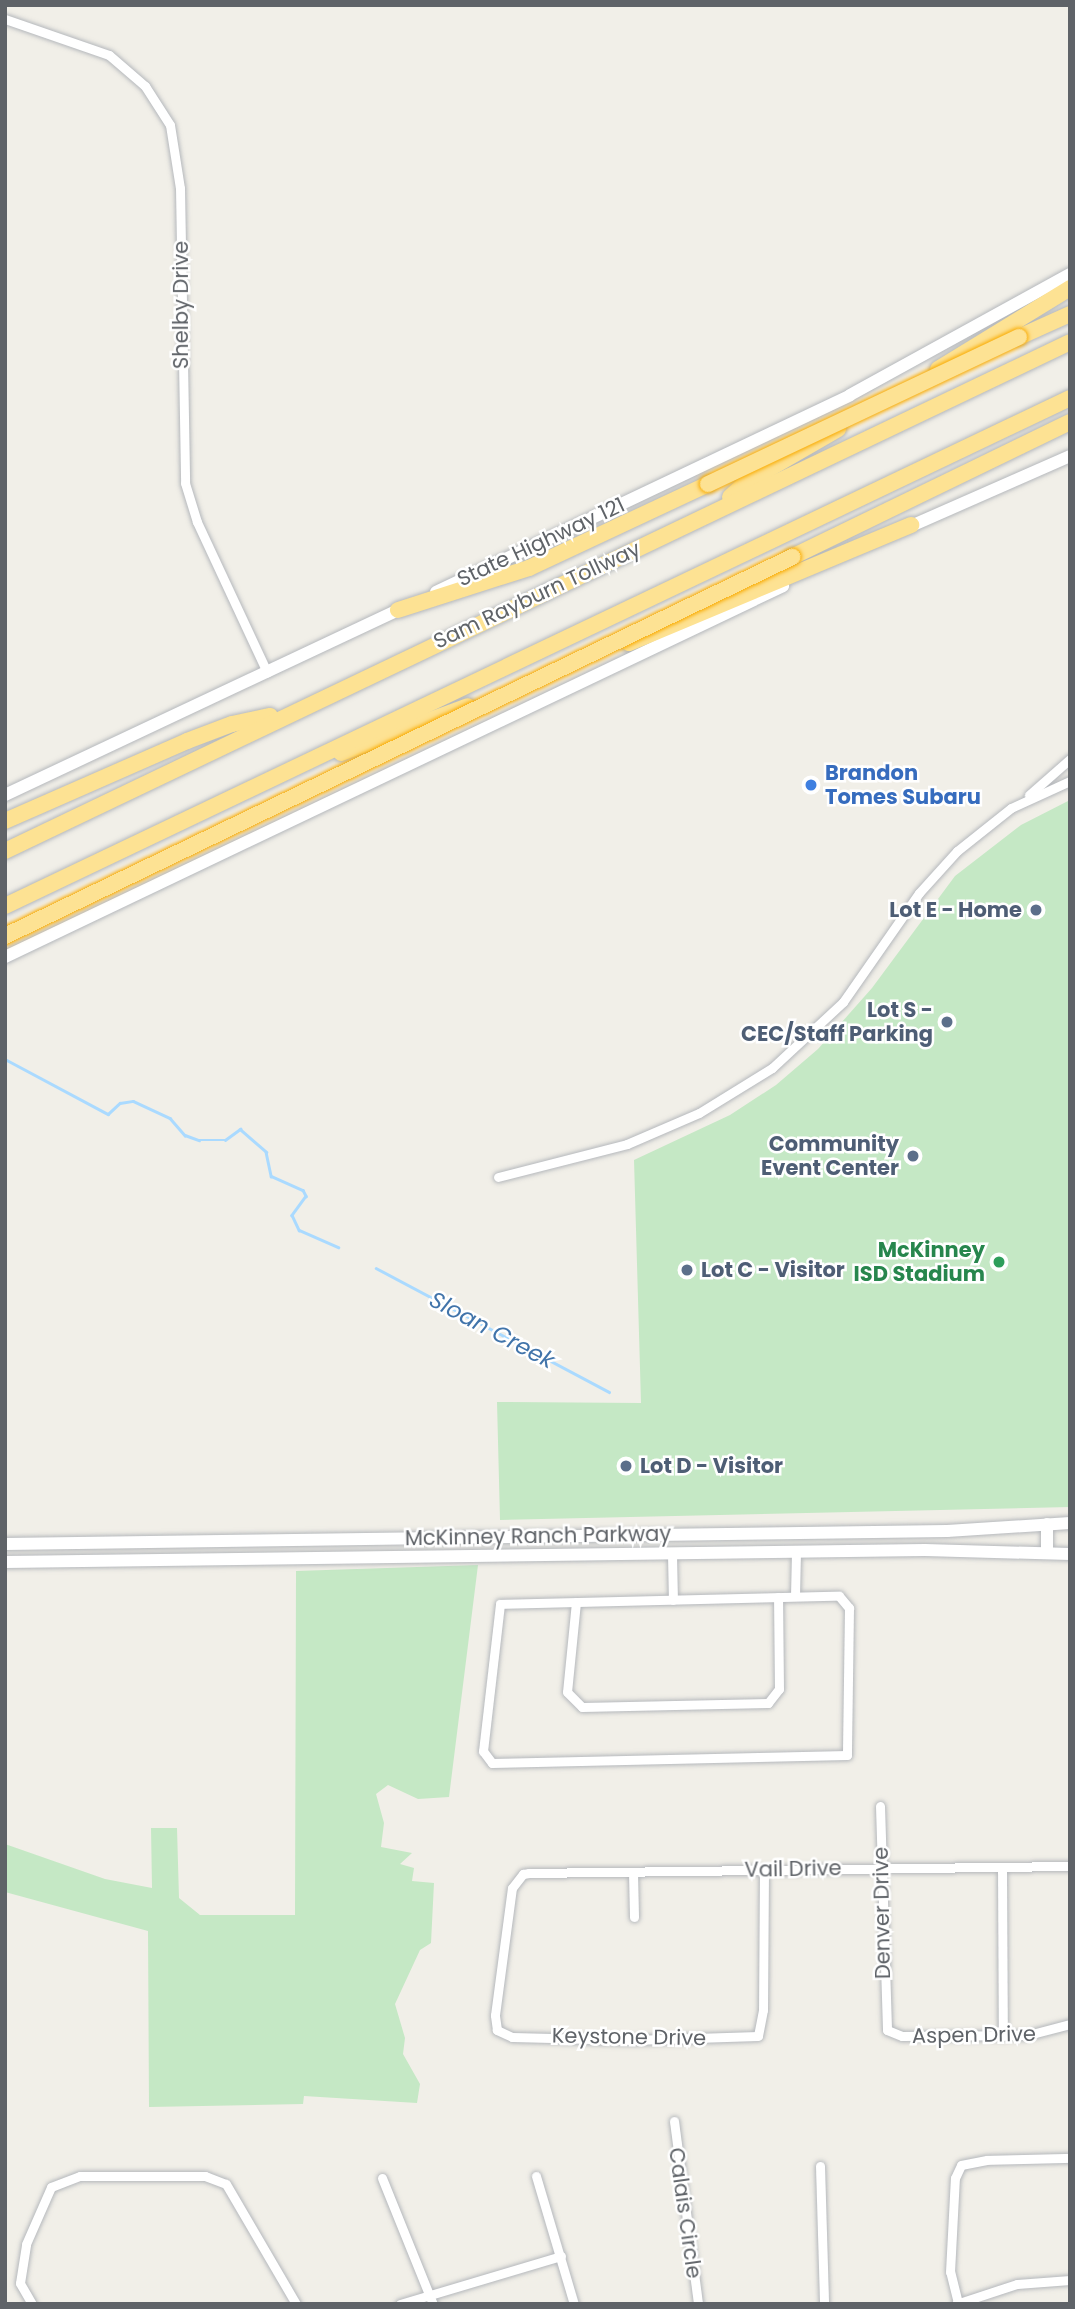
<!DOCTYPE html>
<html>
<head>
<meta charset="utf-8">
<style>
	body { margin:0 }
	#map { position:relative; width:1075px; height:2309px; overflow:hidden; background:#f1efe8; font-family:Poppins,sans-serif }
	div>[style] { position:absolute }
	.green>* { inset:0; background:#c5e8c5 }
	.stream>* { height:2.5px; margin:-1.25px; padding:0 1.25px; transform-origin:1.25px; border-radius:1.25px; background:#aadaff }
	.roads { filter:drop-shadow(0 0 2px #b5b8bc) drop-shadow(0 0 2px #b5b8bc) }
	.minor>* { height:9px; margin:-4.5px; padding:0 4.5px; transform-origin:4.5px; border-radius:4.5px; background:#fff }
	.secondary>* { height:12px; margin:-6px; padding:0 6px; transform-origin:6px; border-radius:6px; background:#fff }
	.motorway>* { height:16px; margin:-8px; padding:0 8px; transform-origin:8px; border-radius:8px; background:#fde293 }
	.bridges { filter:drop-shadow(0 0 2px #f9ab00) drop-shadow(0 0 2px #f9ab00) }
	.motorway-bridge>* { height:16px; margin:-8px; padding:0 8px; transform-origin:8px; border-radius:8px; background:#fde293 }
	.dots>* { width:19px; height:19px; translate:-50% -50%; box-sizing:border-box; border:4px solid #fff; border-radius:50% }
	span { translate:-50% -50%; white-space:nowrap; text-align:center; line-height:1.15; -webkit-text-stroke:5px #fff; paint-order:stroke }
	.street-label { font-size:21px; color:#5f6368 }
	.shop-label { font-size:21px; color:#366cbe; font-weight:700 }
	.left { translate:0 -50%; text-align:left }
	.service-label { font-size:21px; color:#4e5e75; font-weight:700 }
	.right { translate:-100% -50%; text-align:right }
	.leisure-label { font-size:21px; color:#27864d; font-weight:700 }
	.water-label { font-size:23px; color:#4174aa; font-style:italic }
	.frame { position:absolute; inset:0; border:7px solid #5f6368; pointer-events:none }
</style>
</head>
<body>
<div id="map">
	<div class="green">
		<div style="clip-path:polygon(1070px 800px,1070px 1507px,500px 1520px,497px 1402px,641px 1403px,634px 1160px,730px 1115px,776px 1085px,818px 1049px,872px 988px,955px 876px,1021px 825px)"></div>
		<div style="clip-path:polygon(478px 1565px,449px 1797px,418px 1799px,388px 1785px,376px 1794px,384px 1823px,381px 1847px,412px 1853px,400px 1864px,414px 1868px,412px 1881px,434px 1883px,431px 1943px,420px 1950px,395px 2004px,405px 2038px,403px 2054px,420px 2084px,417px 2103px,304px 2096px,303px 2104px,149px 2107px,148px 1931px,5px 1892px,5px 1844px,105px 1879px,152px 1888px,151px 1828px,177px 1828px,179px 1898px,200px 1915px,295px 1915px,296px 1571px)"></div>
	</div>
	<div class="stream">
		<div style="left:5px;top:1059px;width:117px;rotate:28.1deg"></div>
		<div style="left:108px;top:1114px;width:16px;rotate:-43deg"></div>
		<div style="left:120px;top:1103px;width:13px;rotate:-9deg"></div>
		<div style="left:133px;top:1101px;width:41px;rotate:24.7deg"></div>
		<div style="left:170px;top:1118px;width:23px;rotate:49deg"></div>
		<div style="left:185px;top:1135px;width:15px;rotate:20deg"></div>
		<div style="left:199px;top:1140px;width:26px"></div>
		<div style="left:225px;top:1140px;width:19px;rotate:-36deg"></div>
		<div style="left:240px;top:1129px;width:35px;rotate:41deg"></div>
		<div style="left:266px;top:1152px;width:25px;rotate:78deg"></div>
		<div style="left:271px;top:1176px;width:35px;rotate:24deg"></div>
		<div style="left:303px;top:1190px;width:7px;rotate:63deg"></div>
		<div style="left:306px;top:1196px;width:24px;rotate:126deg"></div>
		<div style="left:292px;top:1215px;width:17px;rotate:65deg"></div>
		<div style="left:299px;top:1230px;width:43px;rotate:23.6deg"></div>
		<div style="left:376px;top:1268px;width:264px;rotate:28deg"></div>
	</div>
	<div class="roads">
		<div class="minor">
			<div style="left:5px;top:19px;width:110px;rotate:19.1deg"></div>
			<div style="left:109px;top:55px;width:48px;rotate:40.7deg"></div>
			<div style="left:145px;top:86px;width:46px;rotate:57.3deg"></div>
			<div style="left:170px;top:125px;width:64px;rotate:81deg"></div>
			<div style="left:180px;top:188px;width:295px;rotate:89deg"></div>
			<div style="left:185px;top:483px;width:41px;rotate:72.9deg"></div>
			<div style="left:197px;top:522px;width:166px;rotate:65deg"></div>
			<div style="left:1029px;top:795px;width:55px;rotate:-41.3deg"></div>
			<div style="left:498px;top:1177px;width:133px;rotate:-14.3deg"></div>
			<div style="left:627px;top:1144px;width:78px;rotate:-23.3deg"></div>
			<div style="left:699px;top:1113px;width:86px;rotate:-31.7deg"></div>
			<div style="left:772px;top:1068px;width:97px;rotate:-42.9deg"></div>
			<div style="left:843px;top:1002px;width:133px;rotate:-55.1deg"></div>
			<div style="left:919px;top:893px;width:57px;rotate:-47.9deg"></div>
			<div style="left:957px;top:851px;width:69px;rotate:-38.5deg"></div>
			<div style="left:1011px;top:808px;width:65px;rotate:-24.6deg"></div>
			<div style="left:672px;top:1554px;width:46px;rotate:88.8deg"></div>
			<div style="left:795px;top:1596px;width:44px;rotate:-88.7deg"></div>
			<div style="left:839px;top:1596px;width:16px;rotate:50deg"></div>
			<div style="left:849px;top:1608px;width:147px;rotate:90.8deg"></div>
			<div style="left:847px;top:1755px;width:355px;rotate:178.7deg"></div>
			<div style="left:492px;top:1763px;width:15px;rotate:-127deg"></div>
			<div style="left:483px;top:1751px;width:148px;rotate:-83.4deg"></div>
			<div style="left:500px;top:1604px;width:339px;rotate:-1.4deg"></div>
			<div style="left:576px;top:1602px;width:90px;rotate:95.7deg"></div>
			<div style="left:567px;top:1692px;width:21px;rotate:45deg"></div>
			<div style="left:582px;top:1707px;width:186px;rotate:-1.2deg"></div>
			<div style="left:768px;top:1703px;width:18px;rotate:-52deg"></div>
			<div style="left:779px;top:1689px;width:92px;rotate:-90.6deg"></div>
			<div style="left:880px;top:1806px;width:224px;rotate:88.2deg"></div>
			<div style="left:887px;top:2030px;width:16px;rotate:22deg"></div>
			<div style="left:902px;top:2036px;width:126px;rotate:-0.5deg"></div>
			<div style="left:1028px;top:2035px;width:43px;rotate:-14.7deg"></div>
			<div style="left:1002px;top:1867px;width:169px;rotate:89.7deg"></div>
			<div style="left:764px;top:1870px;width:140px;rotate:90.4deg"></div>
			<div style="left:763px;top:2010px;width:26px;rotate:101deg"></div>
			<div style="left:758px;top:2036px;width:126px;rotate:178.2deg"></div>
			<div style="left:632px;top:2040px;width:120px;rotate:-178.6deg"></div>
			<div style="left:512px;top:2037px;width:17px;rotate:-155deg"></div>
			<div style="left:497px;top:2030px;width:15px;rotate:-98deg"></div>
			<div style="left:495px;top:2015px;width:128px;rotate:-82.4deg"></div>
			<div style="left:512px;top:1888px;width:18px;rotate:-52deg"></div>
			<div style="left:523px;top:1874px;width:6px;rotate:-9deg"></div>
			<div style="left:529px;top:1873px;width:541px;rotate:-0.74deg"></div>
			<div style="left:633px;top:1872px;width:45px;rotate:88.7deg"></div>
			<div style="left:674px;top:2121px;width:185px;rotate:82.5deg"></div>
			<div style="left:820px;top:2166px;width:138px;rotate:88.3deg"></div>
			<div style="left:536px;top:2176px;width:134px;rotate:73.5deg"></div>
			<div style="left:382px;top:2178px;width:136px;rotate:68deg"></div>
			<div style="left:958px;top:2303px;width:32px;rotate:-104deg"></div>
			<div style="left:950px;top:2272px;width:94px;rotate:-87deg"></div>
			<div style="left:955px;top:2178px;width:14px;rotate:-65deg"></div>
			<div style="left:961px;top:2165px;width:26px;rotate:-11deg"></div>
			<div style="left:987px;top:2160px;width:83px;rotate:-1.4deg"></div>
			<div style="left:32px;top:2304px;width:24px;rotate:-120deg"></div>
			<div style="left:20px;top:2283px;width:39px;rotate:-81deg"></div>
			<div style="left:26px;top:2244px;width:62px;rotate:-66.3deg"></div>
			<div style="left:51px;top:2187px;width:31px;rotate:-21deg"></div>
			<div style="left:80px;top:2176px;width:125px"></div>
			<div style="left:205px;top:2176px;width:22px;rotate:21deg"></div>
			<div style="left:226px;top:2184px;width:139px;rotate:59.7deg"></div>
			<div style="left:400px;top:2304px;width:168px;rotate:-16.6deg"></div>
			<div style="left:956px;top:2304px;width:64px;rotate:-18.2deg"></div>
			<div style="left:1017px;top:2284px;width:53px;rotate:-4.3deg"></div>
		</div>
		<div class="secondary">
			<div style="left:904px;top:529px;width:181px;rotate:-23.7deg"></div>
			<div style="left:436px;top:592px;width:458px;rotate:-25.4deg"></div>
			<div style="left:850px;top:395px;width:251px;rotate:-28.8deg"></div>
			<div style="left:5px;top:795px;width:441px;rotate:-25.2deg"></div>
			<div style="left:5px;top:957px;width:862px;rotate:-25.49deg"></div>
			<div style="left:1047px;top:1524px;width:29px;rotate:90deg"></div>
			<div style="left:5px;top:1544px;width:942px;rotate:-0.79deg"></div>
			<div style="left:947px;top:1531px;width:123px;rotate:-3.7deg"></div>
			<div style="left:5px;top:1562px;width:920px;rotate:-0.75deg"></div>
			<div style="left:925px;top:1550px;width:145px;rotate:1.6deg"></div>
		</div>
		<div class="motorway">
			<div style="left:1019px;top:337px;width:56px;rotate:-24.3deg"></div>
			<div style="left:938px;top:369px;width:155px;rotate:-31.5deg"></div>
			<div style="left:730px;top:497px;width:24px;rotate:-42deg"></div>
			<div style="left:748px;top:481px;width:104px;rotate:-30deg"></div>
			<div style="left:792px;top:557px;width:309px;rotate:-25.9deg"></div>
			<div style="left:398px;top:610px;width:138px;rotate:-17.8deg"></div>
			<div style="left:529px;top:568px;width:198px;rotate:-25.1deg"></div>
			<div style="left:629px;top:643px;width:306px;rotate:-22.7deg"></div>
			<div style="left:341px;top:753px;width:135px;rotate:-20.3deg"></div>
			<div style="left:5px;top:821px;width:199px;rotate:-23.7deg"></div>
			<div style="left:187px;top:741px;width:48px;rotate:-20.7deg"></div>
			<div style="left:232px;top:724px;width:39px;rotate:-12deg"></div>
			<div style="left:5px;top:851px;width:1180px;rotate:-25.54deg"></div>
			<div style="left:5px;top:906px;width:1180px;rotate:-25.5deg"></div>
		</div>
	</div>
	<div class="bridges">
		<div class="motorway-bridge">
			<div style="left:708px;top:484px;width:344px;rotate:-25.3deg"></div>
			<div style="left:5px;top:936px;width:874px;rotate:-25.71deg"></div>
		</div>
	</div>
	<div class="dots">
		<div style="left:811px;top:785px;background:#3f7fe0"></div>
		<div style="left:1036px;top:910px;background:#5c6f8a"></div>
		<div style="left:947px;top:1022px;background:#5c6f8a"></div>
		<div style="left:913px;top:1156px;background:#5c6f8a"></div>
		<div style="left:999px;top:1262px;background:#2e9e5b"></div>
		<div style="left:687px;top:1270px;background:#5c6f8a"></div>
		<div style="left:626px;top:1466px;background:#5c6f8a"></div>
	</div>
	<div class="street-label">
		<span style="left:181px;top:305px;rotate:-90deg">Shelby Drive</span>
		<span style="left:541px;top:542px;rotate:-25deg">State Highway 121</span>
		<span style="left:537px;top:595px;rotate:-25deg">Sam Rayburn Tollway</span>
		<span style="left:538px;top:1536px;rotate:-1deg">McKinney Ranch Parkway</span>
		<span style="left:793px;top:1869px;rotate:-1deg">Vail Drive</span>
		<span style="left:882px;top:1913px;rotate:-91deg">Denver Drive</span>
		<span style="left:974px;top:2035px;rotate:-1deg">Aspen Drive</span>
		<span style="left:629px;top:2037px;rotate:1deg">Keystone Drive</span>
		<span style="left:685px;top:2213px;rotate:82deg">Calais Circle</span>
	</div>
	<div class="shop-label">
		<span class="left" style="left:825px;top:785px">Brandon<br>Tomes Subaru</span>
	</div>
	<div class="service-label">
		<span class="right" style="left:1022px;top:910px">Lot E - Home</span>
		<span class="right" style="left:933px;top:1022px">Lot S -<br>CEC/Staff Parking</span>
		<span class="right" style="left:899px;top:1156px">Community<br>Event Center</span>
		<span class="left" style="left:701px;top:1270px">Lot C - Visitor</span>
		<span class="left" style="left:640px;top:1466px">Lot D - Visitor</span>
	</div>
	<div class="leisure-label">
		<span class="right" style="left:985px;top:1262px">McKinney<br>ISD Stadium</span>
	</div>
	<div class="water-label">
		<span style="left:492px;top:1330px;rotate:28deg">Sloan Creek</span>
	</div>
	<div class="frame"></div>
</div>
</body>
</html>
